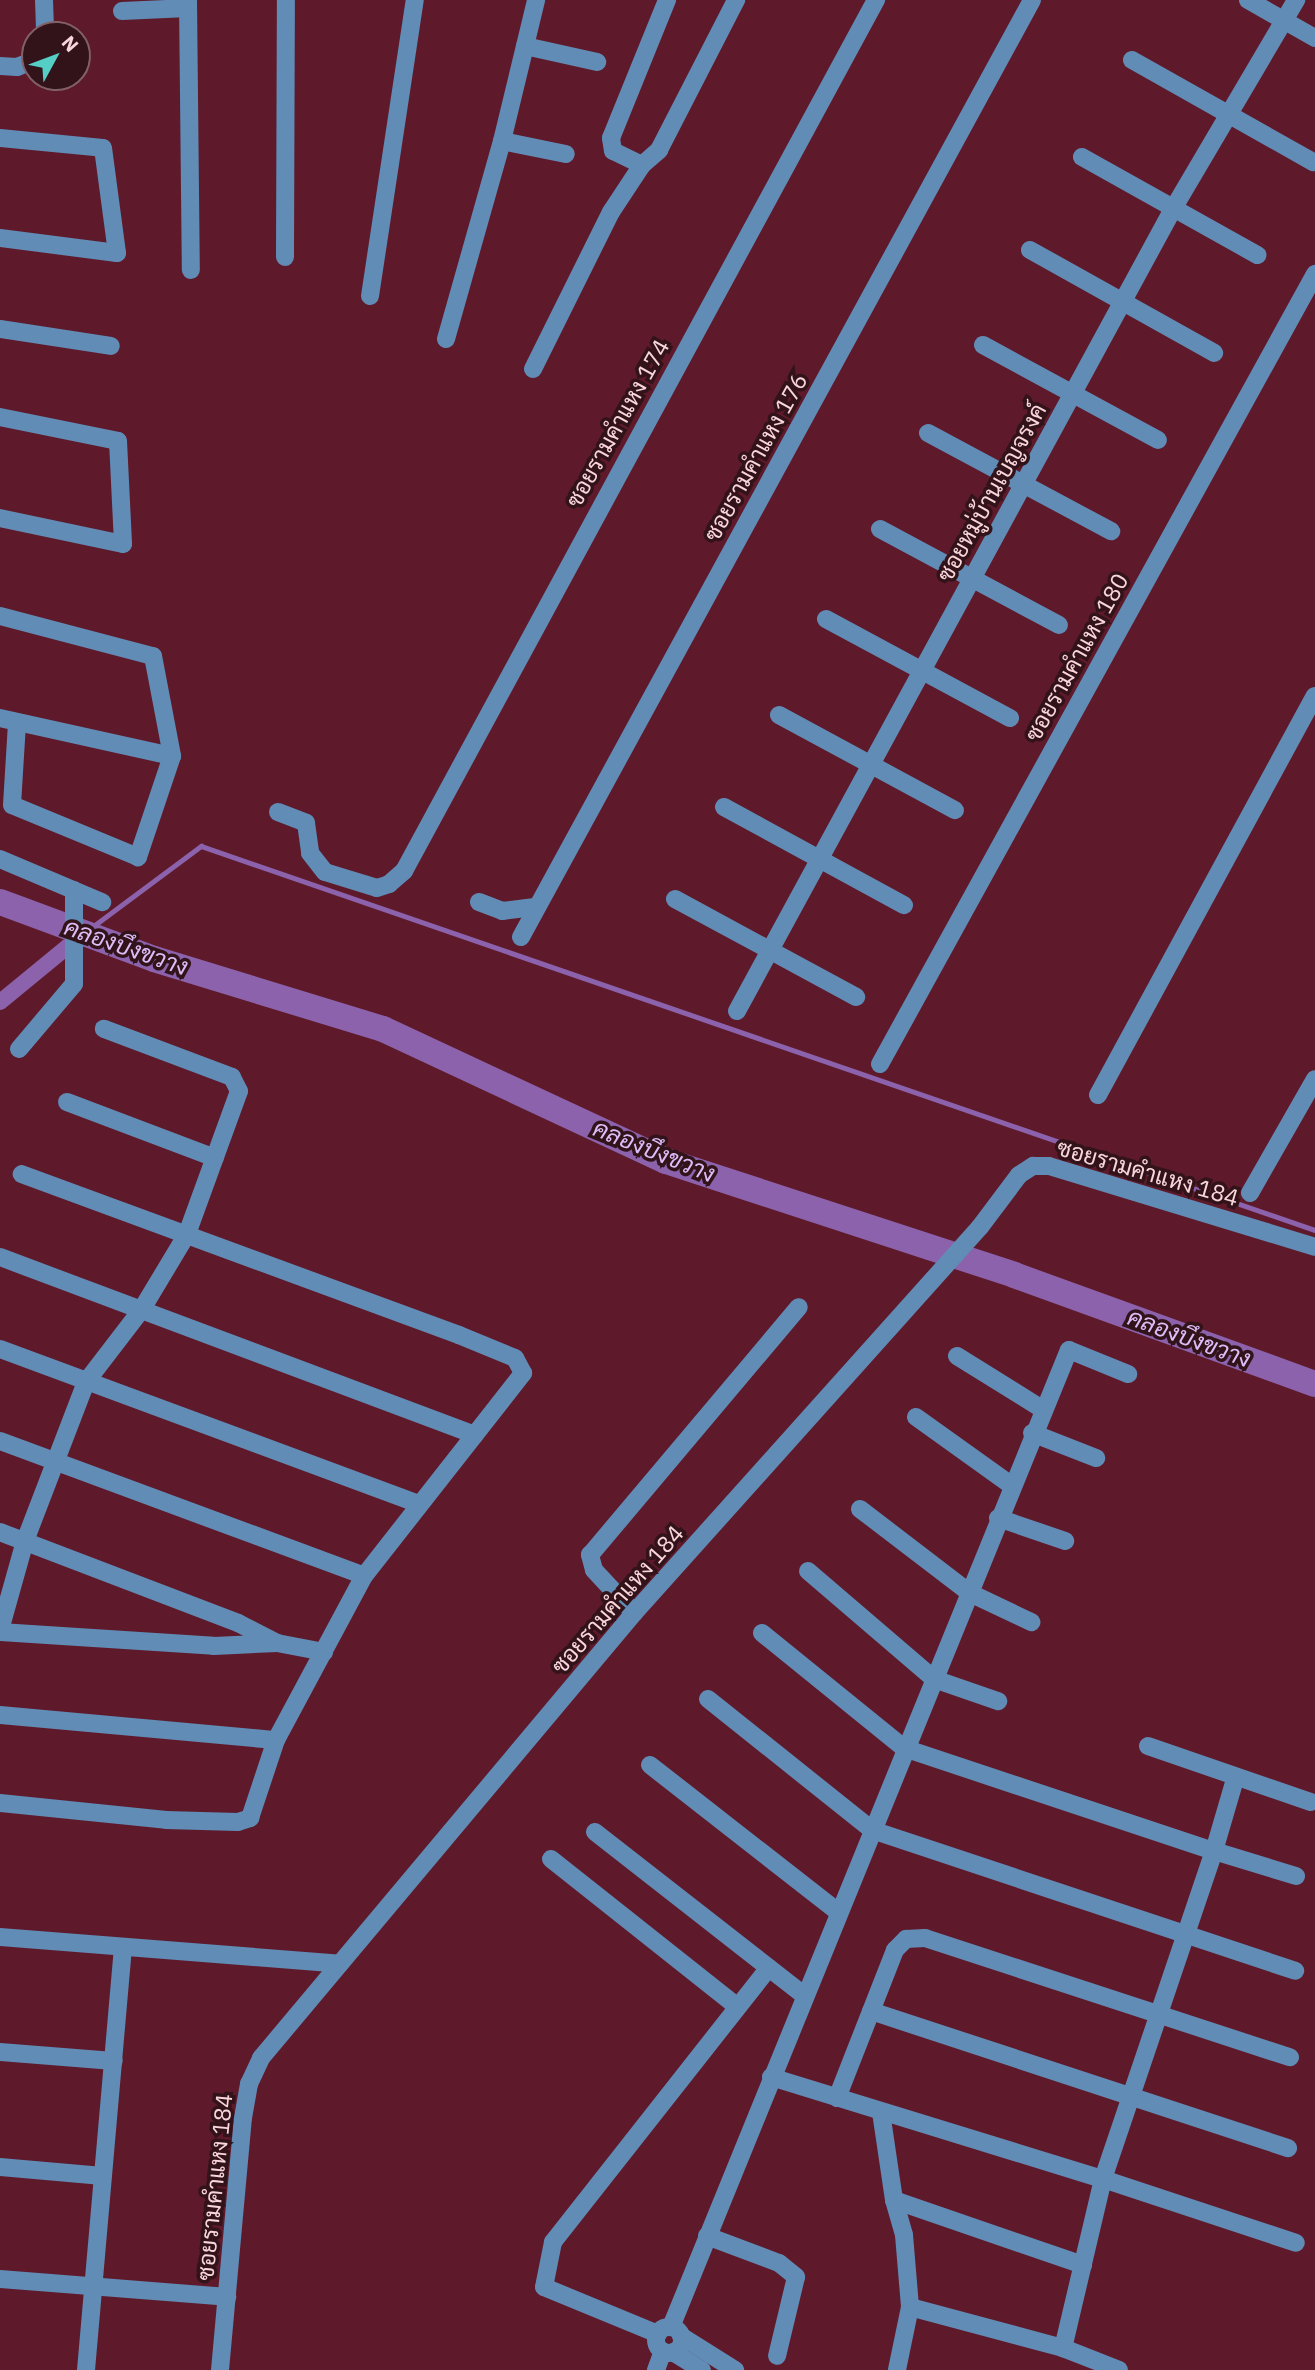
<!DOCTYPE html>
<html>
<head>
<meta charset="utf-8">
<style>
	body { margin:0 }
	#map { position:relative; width:1315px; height:2370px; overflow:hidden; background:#5e1a2b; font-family:"IBM Plex Sans",Sarabun,sans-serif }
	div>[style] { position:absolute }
	.stream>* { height:4.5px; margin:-2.25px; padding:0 2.25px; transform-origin:2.25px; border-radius:2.25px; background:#8b62ab }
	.canal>* { height:16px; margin:-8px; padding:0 8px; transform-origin:8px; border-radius:8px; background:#8b62ab }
	.river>* { height:26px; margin:-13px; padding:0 13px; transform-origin:13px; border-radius:13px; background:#8b62ab }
	.minor>* { height:18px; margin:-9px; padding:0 9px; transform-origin:9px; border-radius:9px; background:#618cb6 }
	.minor>.ring { margin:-9px; padding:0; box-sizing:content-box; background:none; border:18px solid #618cb6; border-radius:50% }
	span { translate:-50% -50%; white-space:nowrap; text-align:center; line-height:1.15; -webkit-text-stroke:7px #311319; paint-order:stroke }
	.street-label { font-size:23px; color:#f9d6db }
	.water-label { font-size:24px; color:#dcbcf7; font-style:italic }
	.north { position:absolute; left:21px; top:21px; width:70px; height:70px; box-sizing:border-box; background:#311319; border:2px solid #816167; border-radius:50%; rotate:49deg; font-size:19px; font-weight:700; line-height:28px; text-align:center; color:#f9d6db }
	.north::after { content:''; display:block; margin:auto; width:24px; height:32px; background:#55cec5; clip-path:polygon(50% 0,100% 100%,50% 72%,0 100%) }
</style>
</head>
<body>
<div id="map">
	<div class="stream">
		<div style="left:84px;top:933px;width:146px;rotate:-36.6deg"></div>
		<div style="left:201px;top:846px;width:1178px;rotate:19.02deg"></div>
	</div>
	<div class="canal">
		<div style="left:0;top:1002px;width:109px;rotate:-39.4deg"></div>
	</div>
	<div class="river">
		<div style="left:0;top:902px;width:164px;rotate:20.3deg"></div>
		<div style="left:154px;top:959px;width:239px;rotate:17deg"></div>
		<div style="left:383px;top:1029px;width:312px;rotate:25deg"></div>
		<div style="left:666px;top:1161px;width:366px;rotate:18.1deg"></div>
		<div style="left:1014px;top:1275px;width:320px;rotate:19.9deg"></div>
	</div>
	<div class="minor">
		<div style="left:44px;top:0;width:35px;rotate:88deg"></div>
		<div style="left:188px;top:0;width:270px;rotate:89.4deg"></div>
		<div style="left:1248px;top:0;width:77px;rotate:29.6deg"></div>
		<div style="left:122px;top:11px;width:66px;rotate:-2.6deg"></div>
		<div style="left:525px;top:46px;width:74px;rotate:12.5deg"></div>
		<div style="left:1132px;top:60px;width:208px;rotate:29.4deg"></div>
		<div style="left:0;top:66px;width:17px;rotate:3deg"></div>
		<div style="left:17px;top:67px;width:19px;rotate:-21deg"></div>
		<div style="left:0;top:138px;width:103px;rotate:5.5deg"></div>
		<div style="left:103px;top:148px;width:106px;rotate:82.4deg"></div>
		<div style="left:117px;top:253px;width:118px;rotate:-172.7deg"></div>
		<div style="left:502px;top:141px;width:65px;rotate:11.5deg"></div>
		<div style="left:1082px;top:157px;width:201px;rotate:29.2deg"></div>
		<div style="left:642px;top:165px;width:32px;rotate:-154deg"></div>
		<div style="left:613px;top:151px;width:13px;rotate:-99deg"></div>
		<div style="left:611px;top:138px;width:149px;rotate:-67.9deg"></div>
		<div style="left:1030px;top:250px;width:211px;rotate:29.2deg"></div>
		<div style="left:285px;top:257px;width:257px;rotate:-89.8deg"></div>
		<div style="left:370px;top:296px;width:299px;rotate:-81.4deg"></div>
		<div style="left:0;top:329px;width:112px;rotate:8.7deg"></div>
		<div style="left:446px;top:339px;width:206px;rotate:-74.2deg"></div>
		<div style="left:502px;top:141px;width:145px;rotate:-76.4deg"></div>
		<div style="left:983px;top:345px;width:199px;rotate:28.5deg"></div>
		<div style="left:533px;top:369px;width:175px;rotate:-63.6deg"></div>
		<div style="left:611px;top:212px;width:56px;rotate:-56.6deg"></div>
		<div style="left:642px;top:165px;width:23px;rotate:-41deg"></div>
		<div style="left:659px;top:150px;width:169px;rotate:-62.8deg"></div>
		<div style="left:0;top:417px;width:120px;rotate:11.5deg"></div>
		<div style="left:118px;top:441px;width:103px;rotate:87.2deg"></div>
		<div style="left:123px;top:544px;width:126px;rotate:-168.1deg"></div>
		<div style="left:928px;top:433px;width:208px;rotate:28.2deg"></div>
		<div style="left:880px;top:529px;width:203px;rotate:28.2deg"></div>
		<div style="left:0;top:616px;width:158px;rotate:14.7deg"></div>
		<div style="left:153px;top:656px;width:102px;rotate:79.2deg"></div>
		<div style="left:172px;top:756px;width:107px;rotate:108.6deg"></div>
		<div style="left:138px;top:857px;width:136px;rotate:-157.6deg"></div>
		<div style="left:12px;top:805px;width:82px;rotate:-86.5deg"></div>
		<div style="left:826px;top:619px;width:209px;rotate:28.3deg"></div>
		<div style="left:779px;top:715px;width:200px;rotate:28.4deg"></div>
		<div style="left:0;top:718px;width:176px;rotate:12.5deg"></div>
		<div style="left:724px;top:807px;width:205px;rotate:28.6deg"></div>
		<div style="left:278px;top:812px;width:30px;rotate:21deg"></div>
		<div style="left:306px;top:823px;width:30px;rotate:82deg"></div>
		<div style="left:310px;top:853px;width:24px;rotate:52deg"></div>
		<div style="left:325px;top:872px;width:54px;rotate:17.1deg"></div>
		<div style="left:377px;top:888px;width:13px;rotate:-18deg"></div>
		<div style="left:389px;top:884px;width:20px;rotate:-41deg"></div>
		<div style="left:404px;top:871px;width:991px;rotate:-61.55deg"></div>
		<div style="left:0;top:859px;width:111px;rotate:22.9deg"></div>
		<div style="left:675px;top:899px;width:206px;rotate:28.4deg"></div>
		<div style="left:479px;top:902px;width:25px;rotate:21deg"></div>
		<div style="left:502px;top:911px;width:35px;rotate:-7deg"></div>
		<div style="left:521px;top:937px;width:1067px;rotate:-61.39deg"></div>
		<div style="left:737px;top:1011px;width:913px;rotate:-61.47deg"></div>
		<div style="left:1173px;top:209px;width:243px;rotate:-59.5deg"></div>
		<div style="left:19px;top:1049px;width:85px;rotate:-49.8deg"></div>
		<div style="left:74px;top:984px;width:94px;rotate:-90deg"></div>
		<div style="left:880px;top:1064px;width:902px;rotate:-61.16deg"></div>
		<div style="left:1098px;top:1095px;width:454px;rotate:-61.5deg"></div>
		<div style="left:67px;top:1102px;width:158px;rotate:20.7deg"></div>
		<div style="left:1250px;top:1193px;width:131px;rotate:-60.3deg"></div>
		<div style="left:0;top:1257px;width:507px;rotate:20.54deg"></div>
		<div style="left:0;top:1349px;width:447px;rotate:20.3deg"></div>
		<div style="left:957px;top:1356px;width:100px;rotate:31.9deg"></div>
		<div style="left:916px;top:1417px;width:117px;rotate:35.6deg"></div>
		<div style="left:1032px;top:1433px;width:69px;rotate:21.3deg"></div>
		<div style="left:0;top:1441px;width:388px;rotate:20.3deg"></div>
		<div style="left:860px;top:1509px;width:138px;rotate:37.4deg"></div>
		<div style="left:970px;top:1593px;width:68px;rotate:25.4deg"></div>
		<div style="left:998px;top:1518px;width:71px;rotate:18.9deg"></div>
		<div style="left:0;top:1532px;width:255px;rotate:20.9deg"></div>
		<div style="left:238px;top:1623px;width:44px;rotate:27.1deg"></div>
		<div style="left:277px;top:1643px;width:48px;rotate:10.8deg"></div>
		<div style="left:808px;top:1571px;width:166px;rotate:40.6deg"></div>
		<div style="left:934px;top:1679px;width:68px;rotate:19deg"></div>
		<div style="left:634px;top:1613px;width:59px;rotate:-132.9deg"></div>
		<div style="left:594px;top:1570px;width:16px;rotate:-105deg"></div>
		<div style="left:590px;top:1555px;width:324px;rotate:-49.9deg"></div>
		<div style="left:0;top:1630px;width:92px;rotate:-74.3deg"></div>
		<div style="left:25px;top:1541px;width:170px;rotate:-69deg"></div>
		<div style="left:86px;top:1382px;width:92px;rotate:-52.5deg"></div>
		<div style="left:142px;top:1309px;width:87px;rotate:-59deg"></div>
		<div style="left:187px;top:1234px;width:152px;rotate:-70deg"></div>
		<div style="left:239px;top:1091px;width:16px;rotate:-117deg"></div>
		<div style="left:232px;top:1077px;width:137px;rotate:-159.4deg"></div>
		<div style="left:0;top:1632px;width:214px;rotate:3.7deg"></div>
		<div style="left:214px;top:1646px;width:63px;rotate:-2.7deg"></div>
		<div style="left:762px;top:1633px;width:183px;rotate:39deg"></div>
		<div style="left:904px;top:1748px;width:327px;rotate:18.4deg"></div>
		<div style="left:1214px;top:1851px;width:75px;rotate:-73.7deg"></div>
		<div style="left:708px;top:1699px;width:210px;rotate:38.6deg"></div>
		<div style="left:872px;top:1830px;width:446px;rotate:18.4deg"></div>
		<div style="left:0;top:1715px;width:277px;rotate:5.2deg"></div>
		<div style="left:1148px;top:1746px;width:172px;rotate:19deg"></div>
		<div style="left:650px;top:1765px;width:239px;rotate:38deg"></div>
		<div style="left:0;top:1803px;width:167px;rotate:5.8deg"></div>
		<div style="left:166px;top:1820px;width:72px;rotate:1.6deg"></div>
		<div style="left:238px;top:1822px;width:13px;rotate:-18deg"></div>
		<div style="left:250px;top:1818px;width:82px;rotate:-71.6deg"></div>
		<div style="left:276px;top:1740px;width:186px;rotate:-61.8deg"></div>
		<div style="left:364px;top:1576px;width:258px;rotate:-51.9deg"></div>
		<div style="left:523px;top:1373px;width:17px;rotate:-118deg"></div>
		<div style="left:515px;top:1358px;width:61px;rotate:-157.7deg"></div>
		<div style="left:459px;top:1335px;width:466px;rotate:-159.8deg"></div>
		<div style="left:595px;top:1832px;width:265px;rotate:38deg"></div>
		<div style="left:551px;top:1859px;width:238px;rotate:38.4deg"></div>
		<div style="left:1296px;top:1876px;width:86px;rotate:-163deg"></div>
		<div style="left:1214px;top:1851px;width:346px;rotate:108.7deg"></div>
		<div style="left:1103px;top:2179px;width:203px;rotate:18.3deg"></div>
		<div style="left:0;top:1937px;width:341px;rotate:4.5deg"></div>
		<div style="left:871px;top:2011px;width:439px;rotate:18.2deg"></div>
		<div style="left:0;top:2052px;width:114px;rotate:4.5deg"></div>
		<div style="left:771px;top:2077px;width:347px;rotate:17.1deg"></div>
		<div style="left:1103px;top:2179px;width:174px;rotate:103.3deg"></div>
		<div style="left:837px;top:2098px;width:159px;rotate:-68.6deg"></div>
		<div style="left:895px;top:1950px;width:16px;rotate:-45deg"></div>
		<div style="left:906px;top:1939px;width:19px;rotate:-3deg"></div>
		<div style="left:925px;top:1938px;width:384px;rotate:18.1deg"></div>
		<div style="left:881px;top:2112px;width:89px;rotate:81.6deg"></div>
		<div style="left:894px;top:2200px;width:36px;rotate:74deg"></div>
		<div style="left:904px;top:2235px;width:72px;rotate:85.2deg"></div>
		<div style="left:910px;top:2307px;width:64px;rotate:101.7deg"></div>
		<div style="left:0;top:2167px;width:103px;rotate:5deg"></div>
		<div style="left:894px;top:2200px;width:200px;rotate:19deg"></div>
		<div style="left:707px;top:2236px;width:77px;rotate:20.6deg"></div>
		<div style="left:779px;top:2263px;width:22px;rotate:39deg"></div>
		<div style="left:796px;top:2277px;width:81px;rotate:103.5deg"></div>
		<div style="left:0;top:2279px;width:228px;rotate:4.5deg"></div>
		<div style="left:910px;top:2307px;width:158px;rotate:15deg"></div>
		<div style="left:1063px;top:2348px;width:60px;rotate:21.4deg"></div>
		<div style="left:671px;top:2327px;width:1055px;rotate:-67.84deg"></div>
		<div style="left:1069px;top:1350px;width:64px;rotate:22.1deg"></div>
		<div class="ring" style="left:656px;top:2327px;width:8px;height:8px"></div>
		<div style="left:658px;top:2334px;width:123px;rotate:-157.6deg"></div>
		<div style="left:544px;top:2287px;width:46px;rotate:-78.7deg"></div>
		<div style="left:553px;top:2242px;width:349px;rotate:-51.8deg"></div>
		<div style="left:681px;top:2336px;width:64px;rotate:32.2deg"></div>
		<div style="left:673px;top:2352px;width:34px;rotate:32deg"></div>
		<div style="left:86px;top:2370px;width:422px;rotate:-85deg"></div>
		<div style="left:220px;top:2370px;width:253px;rotate:-84.8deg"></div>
		<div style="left:243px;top:2118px;width:35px;rotate:-80deg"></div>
		<div style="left:249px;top:2084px;width:29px;rotate:-65deg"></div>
		<div style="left:261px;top:2058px;width:581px;rotate:-50.03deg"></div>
		<div style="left:634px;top:1613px;width:518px;rotate:-48.13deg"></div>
		<div style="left:980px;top:1227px;width:65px;rotate:-53.1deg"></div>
		<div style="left:1019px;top:1175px;width:17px;rotate:-33deg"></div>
		<div style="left:1033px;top:1166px;width:16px"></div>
		<div style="left:1049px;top:1166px;width:278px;rotate:16.9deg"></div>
		<div style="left:656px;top:2370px;width:20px;rotate:-70deg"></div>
	</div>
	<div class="street-label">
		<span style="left:617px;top:423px;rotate:-61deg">ซอยรามคำแหง 174</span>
		<span style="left:755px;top:457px;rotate:-61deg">ซอยรามคำแหง 176</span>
		<span style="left:991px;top:492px;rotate:-61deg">ซอยหมู่บ้านเบญจรงค์</span>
		<span style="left:1076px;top:657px;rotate:-61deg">ซอยรามคำแหง 180</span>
		<span style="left:1148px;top:1172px;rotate:16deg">ซอยรามคำแหง 184</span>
		<span style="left:617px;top:1599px;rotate:-49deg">ซอยรามคำแหง 184</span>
		<span style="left:214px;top:2187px;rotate:-84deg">ซอยรามคำแหง 184</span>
	</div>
	<div class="water-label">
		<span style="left:126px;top:947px;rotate:19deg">คลองบึงขวาง</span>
		<span style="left:654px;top:1151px;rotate:22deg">คลองบึงขวาง</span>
		<span style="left:1189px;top:1338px;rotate:20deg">คลองบึงขวาง</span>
	</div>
	<div class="north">N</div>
</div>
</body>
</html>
